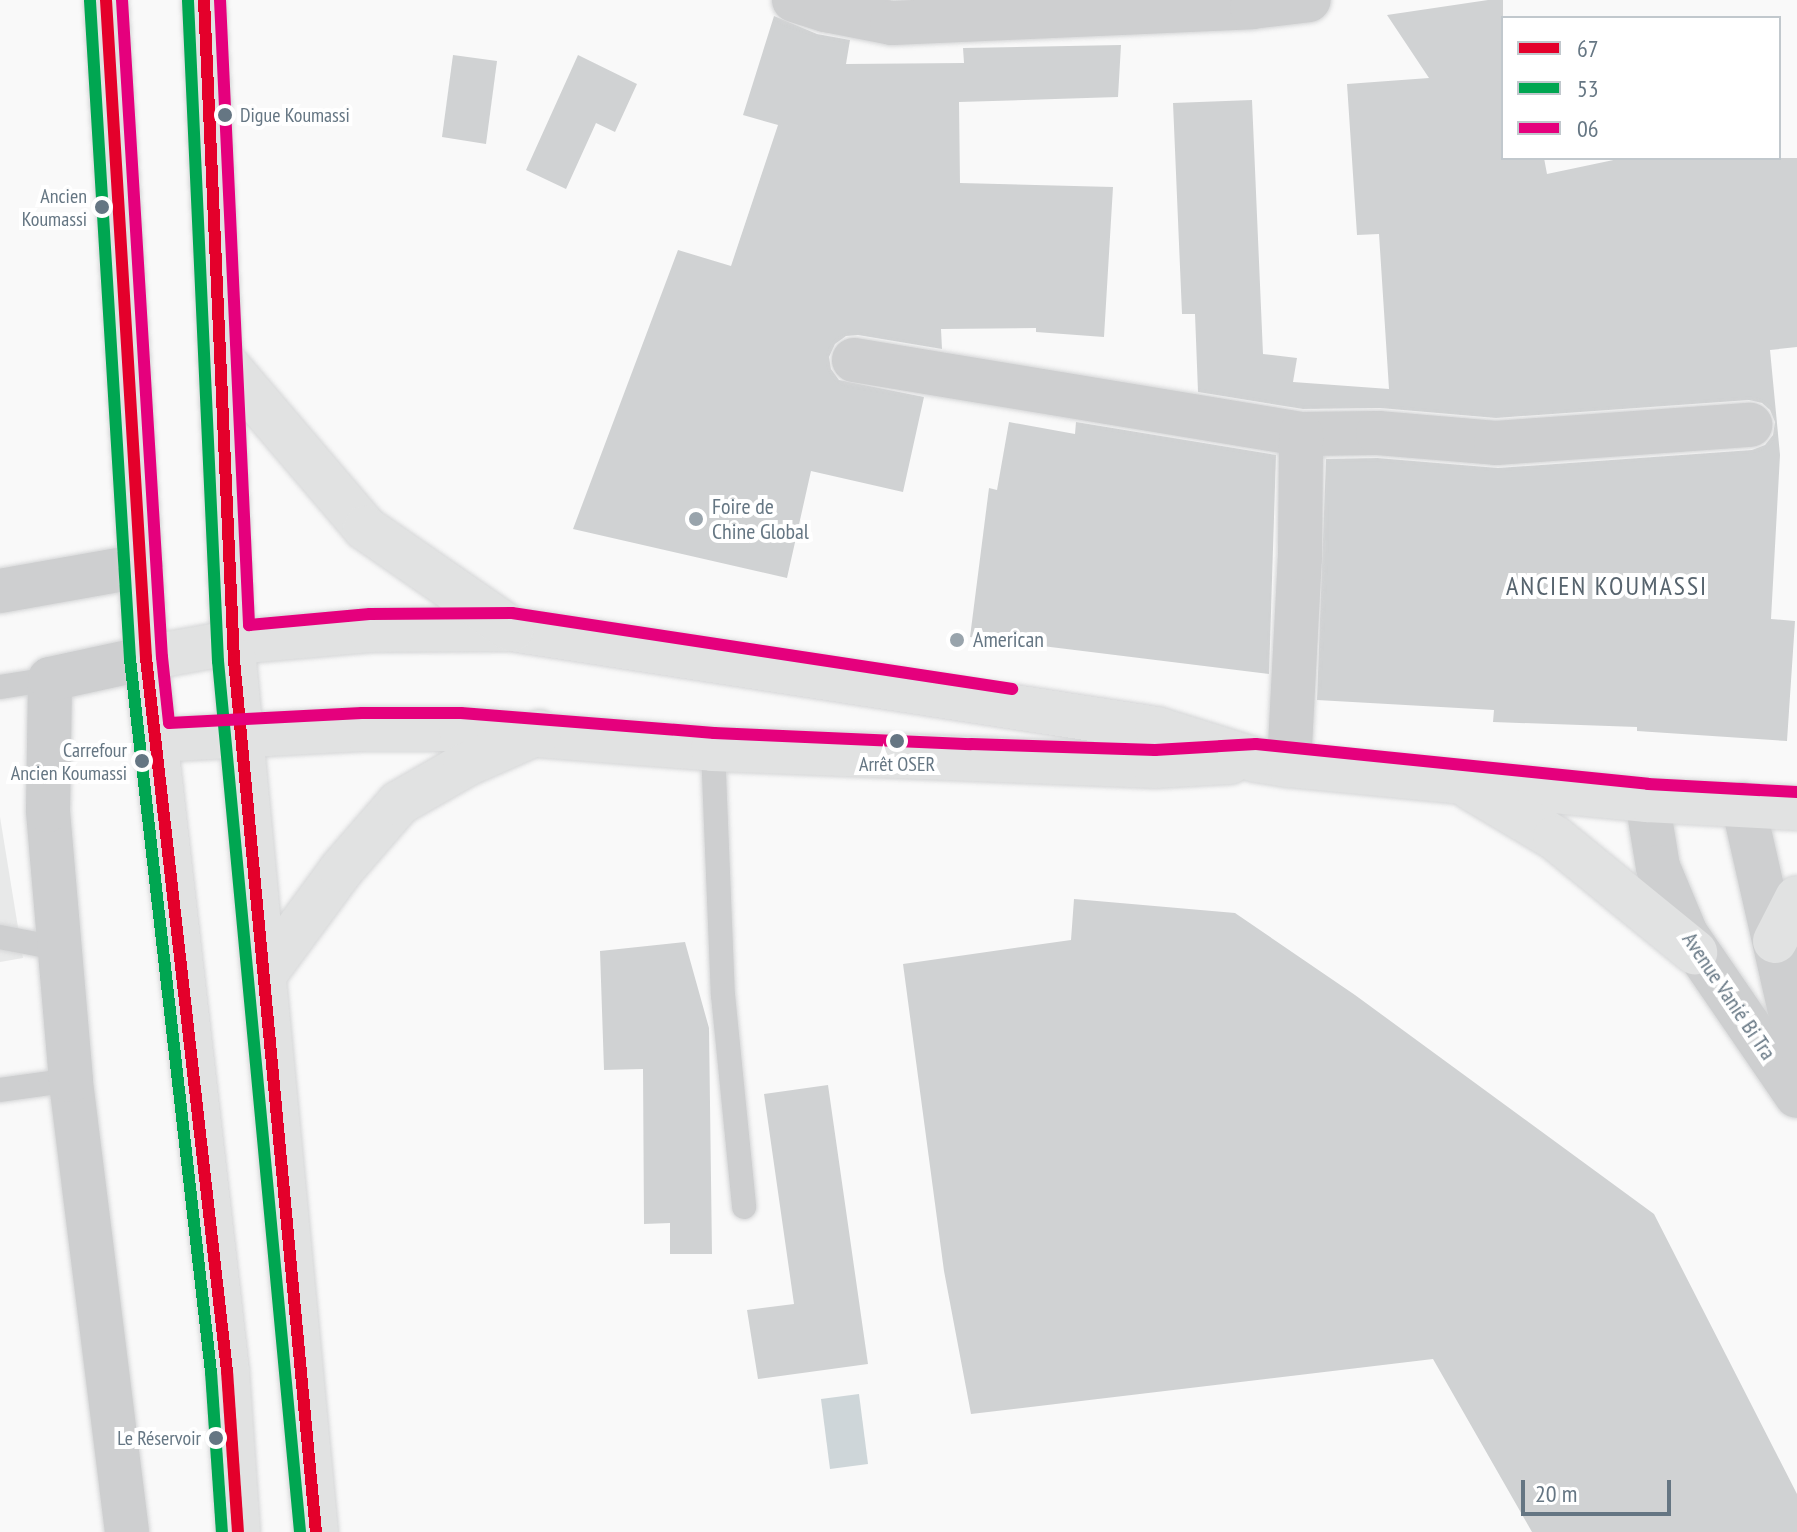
<!DOCTYPE html>
<html>
<head>
<meta charset="utf-8">
<style>
	body { margin:0 }
	#map { position:relative; width:1797px; height:1532px; overflow:hidden; background:#f9f9f9; font-family:"PT Sans Narrow",sans-serif }
	div>[style] { position:absolute }
	.built>* { inset:0; background:#e8e9e9 }
	.water>* { inset:0; background:#ced6d9 }
	.building>* { inset:0; background:#d0d2d3 }
	.roads { filter:drop-shadow(0 0 2px #d5d6d7) drop-shadow(0 0 2px #d5d6d7) }
	.service>* { height:24px; margin:-12px; padding:0 12px; transform-origin:12px; border-radius:12px; background:#cecfd0 }
	.minor>* { height:44px; margin:-22px; padding:0 22px; transform-origin:22px; border-radius:22px; background:#cecfd0 }
	.tertiary>* { height:44px; margin:-22px; padding:0 22px; transform-origin:22px; border-radius:22px; background:#cecfd0 }
	.secondary>* { height:44px; margin:-22px; padding:0 22px; transform-origin:22px; border-radius:22px; background:#e1e2e2 }
	.trunk>* { height:44px; margin:-22px; padding:0 22px; transform-origin:22px; border-radius:22px; background:#e1e2e2 }
	.bus-1>* { height:12px; margin:-6px; padding:0 6px; transform-origin:6px; border-radius:6px; background:#e4002b }
	.bus-2>* { height:12px; margin:-6px; padding:0 6px; transform-origin:6px; border-radius:6px; background:#00a651 }
	.bus-3>* { height:12px; margin:-6px; padding:0 6px; transform-origin:6px; border-radius:6px; background:#e5007d }
	.dots>* { width:22px; height:22px; translate:-50% -50%; box-sizing:border-box; border:4px solid #fff; border-radius:50% }
	span { translate:-50% -50%; white-space:nowrap; text-align:center; line-height:1.15; -webkit-text-stroke:8px #fff; paint-order:stroke }
	.bus-label { font-size:20px; color:#657683 }
	.left { translate:0 -50%; text-align:left }
	.right { translate:-100% -50%; text-align:right }
	.poi-label { font-size:22px; color:#657683 }
	.street-label { font-size:22px; color:#657683 }
	.quarter-label { font-size:26px; color:#57646e; letter-spacing:2px }
	.legend { position:absolute; left:1501px; top:16px; width:280px; height:144px; box-sizing:border-box; background:#fff; border:2px solid #c1c8cd; margin:0; padding:10px 14px; list-style:none; font-size:24px; color:#657683 }
	.legend li { display:flex; align-items:center; gap:16px; height:40px }
	.legend b { width:40px; border:2px solid #c1c8cd }
	.scale { position:absolute; left:1521px; top:1480px; width:150px; height:36px; box-sizing:border-box; border:4px solid #657683; border-top:0; padding-left:10px; font-size:24px; line-height:28px; white-space:nowrap; color:#657683; -webkit-text-stroke:6px #fff; paint-order:stroke }
</style>
</head>
<body>
<div id="map">
	<div class="built">
		<div style="clip-path:polygon(0 817px,23px 958px,0 962px)"></div>
	</div>
	<div class="water">
		<div style="clip-path:polygon(859px 1394px,868px 1464px,830px 1469px,821px 1399px)"></div>
	</div>
	<div class="building">
		<div style="clip-path:polygon(1488px 0,1503px 0,1503px 158px,1544px 158px,1547px 174px,1623px 158px,1797px 158px,1797px 347px,1770px 350px,1780px 455px,1771px 619px,1795px 621px,1787px 741px,1637px 731px,1637px 727px,1493px 722px,1494px 710px,1317px 700px,1326px 459px,1377px 458px,1498px 468px,1752px 450px,1765px 445px,1773px 435px,1775px 422px,1770px 410px,1762px 403px,1749px 400px,1496px 418px,1380px 408px,1303px 409px,1198px 392px,1195px 314px,1182px 314px,1173px 103px,1252px 100px,1263px 354px,1297px 358px,1293px 382px,1389px 389px,1379px 234px,1357px 235px,1347px 84px,1429px 78px,1387px 15px)"></div>
		<div style="clip-path:polygon(774px 16px,817px 34px,850px 40px,846px 64px,964px 63px,963px 48px,1121px 45px,1118px 97px,959px 102px,960px 183px,1113px 187px,1104px 337px,1036px 332px,1036px 328px,941px 329px,942px 349px,858px 335px,846px 336px,835px 344px,829px 357px,831px 369px,839px 380px,924px 397px,903px 492px,811px 471px,787px 578px,573px 529px,678px 250px,731px 266px,778px 125px,743px 115px)"></div>
		<div style="clip-path:polygon(453px 55px,497px 61px,486px 144px,442px 137px)"></div>
		<div style="clip-path:polygon(578px 55px,637px 84px,615px 132px,596px 123px,566px 189px,526px 170px)"></div>
		<div style="clip-path:polygon(1009px 422px,1075px 434px,1076px 422px,1276px 455px,1269px 674px,970px 637px,989px 488px,997px 490px)"></div>
		<div style="clip-path:polygon(1074px 899px,1235px 913px,1355px 995px,1654px 1214px,1797px 1494px,1797px 1532px,1532px 1532px,1433px 1359px,971px 1414px,944px 1271px,903px 964px,1071px 940px)"></div>
		<div style="clip-path:polygon(685px 942px,709px 1028px,712px 1254px,670px 1254px,670px 1223px,644px 1224px,643px 1069px,604px 1070px,600px 951px)"></div>
		<div style="clip-path:polygon(828px 1085px,868px 1364px,758px 1379px,747px 1310px,794px 1304px,764px 1094px)"></div>
	</div>
	<div class="roads">
		<div class="service">
			<div style="left:0;top:687px;width:51px;rotate:-9.1deg"></div>
			<div style="left:713px;top:749px;width:246px;rotate:87.7deg"></div>
			<div style="left:723px;top:995px;width:213px;rotate:84.3deg"></div>
			<div style="left:0;top:937px;width:63px;rotate:11deg"></div>
			<div style="left:0;top:1090px;width:72px;rotate:-8deg"></div>
		</div>
		<div class="minor">
			<div style="left:794px;top:0;width:33px;rotate:18deg"></div>
			<div style="left:825px;top:10px;width:68px;rotate:11deg"></div>
			<div style="left:892px;top:23px;width:360px;rotate:-2.5deg"></div>
			<div style="left:1252px;top:7px;width:57px;rotate:-7deg"></div>
			<div style="left:854px;top:360px;width:453px;rotate:9.4deg"></div>
			<div style="left:1301px;top:434px;width:77px;rotate:-0.7deg"></div>
			<div style="left:1378px;top:433px;width:118px;rotate:4.8deg"></div>
			<div style="left:1496px;top:443px;width:255px;rotate:-4.1deg"></div>
			<div style="left:0;top:591px;width:143px;rotate:-10.1deg"></div>
			<div style="left:1289px;top:765px;width:207px;rotate:-87deg"></div>
			<div style="left:1300px;top:558px;width:124px;rotate:-89.5deg"></div>
			<div style="left:127px;top:1532px;width:455px;rotate:-97.1deg"></div>
			<div style="left:71px;top:1080px;width:271px;rotate:-94.9deg"></div>
			<div style="left:48px;top:810px;width:131px;rotate:-89.1deg"></div>
			<div style="left:50px;top:679px;width:98px;rotate:-12.3deg"></div>
		</div>
		<div class="tertiary">
			<div style="left:1647px;top:800px;width:68px;rotate:80.7deg"></div>
			<div style="left:1658px;top:867px;width:73px;rotate:67.3deg"></div>
			<div style="left:1686px;top:934px;width:196px;rotate:55.6deg"></div>
			<div style="left:1743px;top:804px;width:243px;rotate:77.2deg"></div>
		</div>
		<div class="secondary">
			<div style="left:146px;top:658px;width:89px;rotate:-10.3deg"></div>
			<div style="left:234px;top:642px;width:137px;rotate:-5deg"></div>
			<div style="left:370px;top:630px;width:141px;rotate:-0.4deg"></div>
			<div style="left:511px;top:629px;width:654px;rotate:8.8deg"></div>
			<div style="left:1157px;top:729px;width:104px;rotate:17.4deg"></div>
			<div style="left:1256px;top:760px;width:33px;rotate:9deg"></div>
			<div style="left:1289px;top:765px;width:360px;rotate:5.6deg"></div>
			<div style="left:1647px;top:800px;width:150px;rotate:3.1deg"></div>
			<div style="left:155px;top:740px;width:208px;rotate:-3deg"></div>
			<div style="left:363px;top:729px;width:98px"></div>
			<div style="left:461px;top:729px;width:253px;rotate:4.5deg"></div>
			<div style="left:713px;top:749px;width:442px;rotate:2.2deg"></div>
			<div style="left:1155px;top:766px;width:75px;rotate:-3.1deg"></div>
			<div style="left:1471px;top:788px;width:98px;rotate:30.8deg"></div>
			<div style="left:1555px;top:838px;width:181px;rotate:39.2deg"></div>
			<div style="left:1775px;top:941px;width:48px;rotate:-62.9deg"></div>
		</div>
		<div class="trunk">
			<div style="left:106px;top:0;width:659px;rotate:86.52deg"></div>
			<div style="left:146px;top:658px;width:718px;rotate:83.52deg"></div>
			<div style="left:227px;top:1371px;width:161px;rotate:86.1deg"></div>
			<div style="left:204px;top:0;width:661px;rotate:87.4deg"></div>
			<div style="left:234px;top:660px;width:876px;rotate:84.63deg"></div>
			<div style="left:223px;top:361px;width:219px;rotate:49.6deg"></div>
			<div style="left:365px;top:528px;width:178px;rotate:34.7deg"></div>
			<div style="left:264px;top:975px;width:130px;rotate:-53.7deg"></div>
			<div style="left:341px;top:870px;width:89px;rotate:-49.1deg"></div>
			<div style="left:399px;top:803px;width:76px;rotate:-29.9deg"></div>
			<div style="left:465px;top:765px;width:81px;rotate:-24deg"></div>
		</div>
	</div>
	<div class="bus-1">
		<div style="left:106px;top:0;width:659px;rotate:86.52deg"></div>
		<div style="left:146px;top:658px;width:718px;rotate:83.52deg"></div>
		<div style="left:227px;top:1371px;width:161px;rotate:86.1deg"></div>
		<div style="left:204px;top:0;width:661px;rotate:87.4deg"></div>
		<div style="left:234px;top:660px;width:876px;rotate:84.63deg"></div>
	</div>
	<div class="bus-2">
		<div style="left:90px;top:1px;width:659px;rotate:86.52deg"></div>
		<div style="left:130px;top:659px;width:718px;rotate:83.52deg"></div>
		<div style="left:211px;top:1372px;width:160px;rotate:86.1deg"></div>
		<div style="left:188px;top:1px;width:661px;rotate:87.4deg"></div>
		<div style="left:218px;top:661px;width:875px;rotate:84.62deg"></div>
	</div>
	<div class="bus-3">
		<div style="left:122px;top:0;width:658px;rotate:86.52deg"></div>
		<div style="left:162px;top:657px;width:66px;rotate:83.9deg"></div>
		<div style="left:169px;top:723px;width:193px;rotate:-3deg"></div>
		<div style="left:362px;top:713px;width:99px"></div>
		<div style="left:461px;top:713px;width:254px;rotate:4.5deg"></div>
		<div style="left:714px;top:733px;width:257px;rotate:2.5deg"></div>
		<div style="left:971px;top:744px;width:184px;rotate:1.9deg"></div>
		<div style="left:1155px;top:750px;width:101px;rotate:-3.4deg"></div>
		<div style="left:1256px;top:744px;width:394px;rotate:5.8deg"></div>
		<div style="left:1648px;top:784px;width:149px;rotate:3.1deg"></div>
		<div style="left:220px;top:0;width:626px;rotate:87.34deg"></div>
		<div style="left:249px;top:625px;width:121px;rotate:-5.2deg"></div>
		<div style="left:370px;top:614px;width:142px;rotate:-0.4deg"></div>
		<div style="left:512px;top:613px;width:506px;rotate:8.64deg"></div>
	</div>
	<div class="dots">
		<div style="left:225px;top:115px;background:#657683"></div>
		<div style="left:102px;top:207px;background:#657683"></div>
		<div style="left:696px;top:519px;background:#99a4ac"></div>
		<div style="left:957px;top:640px;background:#99a4ac"></div>
		<div style="left:897px;top:741px;background:#657683"></div>
		<div style="left:142px;top:761px;background:#657683"></div>
		<div style="left:216px;top:1438px;background:#657683"></div>
	</div>
	<div class="bus-label">
		<span class="left" style="left:240px;top:115px">Digue Koumassi</span>
		<span class="right" style="left:87px;top:208px">Ancien<br>Koumassi</span>
		<span class="right" style="left:127px;top:762px">Carrefour<br>Ancien Koumassi</span>
		<span style="left:897px;top:764px">Arrêt OSER</span>
		<span class="right" style="left:201px;top:1438px">Le Réservoir</span>
	</div>
	<div class="poi-label">
		<span class="left" style="left:712px;top:519px">Foire de<br>Chine Global</span>
		<span class="left" style="left:973px;top:640px">American</span>
	</div>
	<div class="street-label">
		<span style="left:1729px;top:996px;rotate:56deg">Avenue Vanié Bi Tra</span>
	</div>
	<div class="quarter-label">
		<span style="left:1607px;top:586px">ANCIEN KOUMASSI</span>
	</div>
	<ul class="legend">
	<li><b style="height:10px;background:#e4002b"></b>67</li>
	<li><b style="height:10px;background:#00a651"></b>53</li>
	<li><b style="height:10px;background:#e5007d"></b>06</li>
	</ul>
	<div class="scale">20 m</div>
</div>
</body>
</html>
